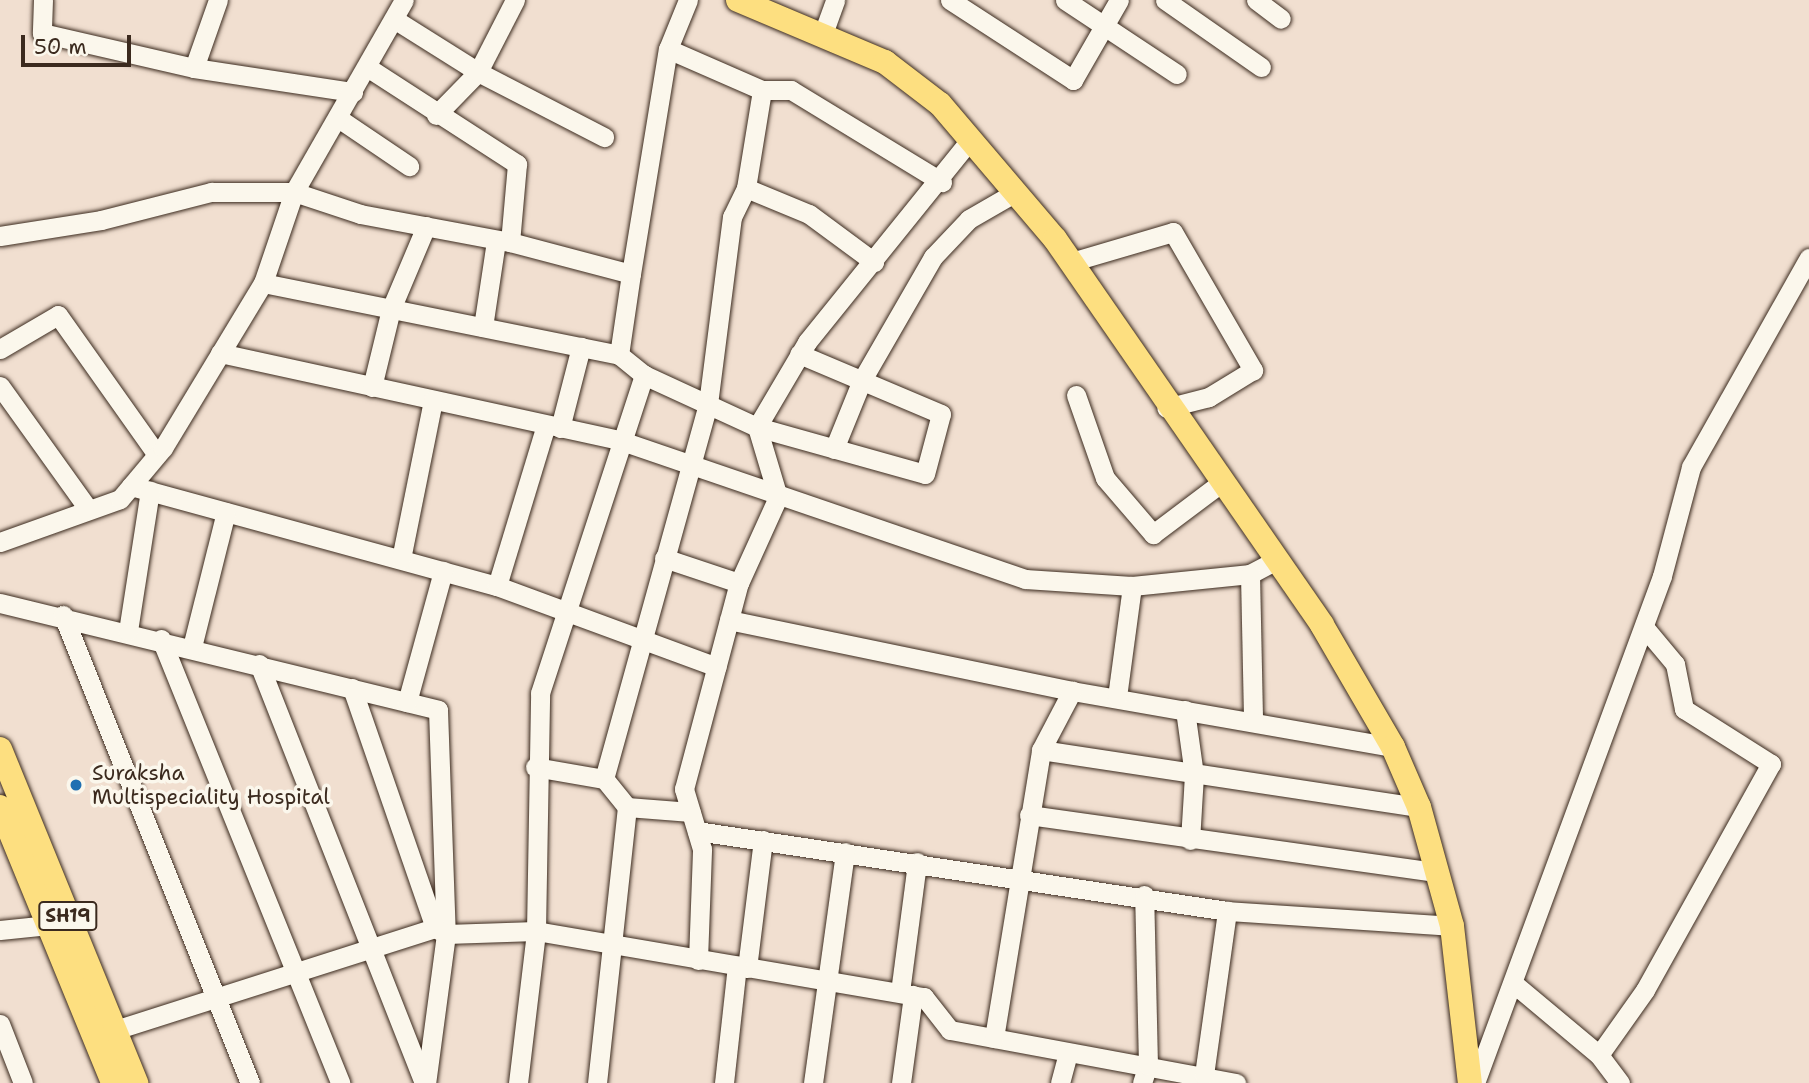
<!DOCTYPE html>
<html>
<head>
<meta charset="utf-8">
<style>
	body { margin:0 }
	#map { position:relative; width:1809px; height:1083px; overflow:hidden; background:#f1dfd0; font-family:"Shantell Sans",sans-serif }
	div>[style] { position:absolute }
	.roads { filter:drop-shadow(0 0 2px #3b2a1e) drop-shadow(0 0 2px #3b2a1e) }
	.minor>* { height:19px; margin:-9.5px; padding:0 9.5px; transform-origin:9.5px; border-radius:9.5px; background:#fbf7ec }
	.major>* { height:24px; margin:-12px; padding:0 12px; transform-origin:12px; border-radius:12px; background:#fddf80 }
	.dots>* { width:19px; height:19px; translate:-50% -50%; box-sizing:border-box; border:4px solid #fbf7ec; border-radius:50% }
	span { translate:-50% -50%; white-space:nowrap; text-align:center; line-height:1.15; -webkit-text-stroke:7px #fbf7ec; paint-order:stroke }
	.shield-label span { padding:2px 5px; background:#fbf7ec; border:2px solid; border-radius:5px; -webkit-text-stroke-width:0 }
	.shield-label { font-size:19px; color:#3b2a1e; font-weight:700 }
	.poi-label { font-size:21px; color:#3b2a1e }
	.left { translate:0 -50%; text-align:left }
	.scale { position:absolute; left:21px; top:35px; width:110px; height:32px; box-sizing:border-box; border:4px solid #3b2a1e; border-top:0; padding-left:9px; font-size:21px; line-height:24px; white-space:nowrap; color:#3b2a1e; -webkit-text-stroke:5px #fbf7ec; paint-order:stroke }
</style>
</head>
<body>
<div id="map">
	<div class="roads">
		<div class="minor">
			<div style="left:43px;top:0;width:33px;rotate:92deg"></div>
			<div style="left:42px;top:33px;width:156px;rotate:13deg"></div>
			<div style="left:194px;top:68px;width:161px;rotate:8.6deg"></div>
			<div style="left:950px;top:0;width:147px;rotate:33deg"></div>
			<div style="left:1073px;top:80px;width:92px;rotate:-60.1deg"></div>
			<div style="left:1065px;top:0;width:134px;rotate:33.5deg"></div>
			<div style="left:1165px;top:0;width:117px;rotate:34.9deg"></div>
			<div style="left:1256px;top:0;width:31px;rotate:37deg"></div>
			<div style="left:394px;top:19px;width:99px;rotate:32.2deg"></div>
			<div style="left:478px;top:72px;width:142px;rotate:27.3deg"></div>
			<div style="left:824px;top:31px;width:33px;rotate:-70deg"></div>
			<div style="left:668px;top:49px;width:103px;rotate:23.6deg"></div>
			<div style="left:762px;top:90px;width:29px"></div>
			<div style="left:791px;top:90px;width:177px;rotate:31.4deg"></div>
			<div style="left:367px;top:67px;width:179px;rotate:32.9deg"></div>
			<div style="left:517px;top:164px;width:78px;rotate:95.1deg"></div>
			<div style="left:194px;top:68px;width:72px;rotate:-70.6deg"></div>
			<div style="left:436px;top:115px;width:60px;rotate:-45.7deg"></div>
			<div style="left:478px;top:72px;width:81px;rotate:-62.8deg"></div>
			<div style="left:338px;top:118px;width:86px;rotate:34.1deg"></div>
			<div style="left:746px;top:188px;width:68px;rotate:22.4deg"></div>
			<div style="left:809px;top:214px;width:81px;rotate:36.4deg"></div>
			<div style="left:0;top:236px;width:102px;rotate:-9deg"></div>
			<div style="left:101px;top:220px;width:114px;rotate:-14.3deg"></div>
			<div style="left:211px;top:192px;width:83px"></div>
			<div style="left:294px;top:192px;width:221px;rotate:-60.2deg"></div>
			<div style="left:1071px;top:262px;width:106px;rotate:-16.4deg"></div>
			<div style="left:1173px;top:232px;width:160px;rotate:59.9deg"></div>
			<div style="left:1253px;top:370px;width:52px;rotate:148.5deg"></div>
			<div style="left:1209px;top:397px;width:44px;rotate:165.7deg"></div>
			<div style="left:263px;top:283px;width:363px;rotate:11.4deg"></div>
			<div style="left:619px;top:355px;width:82px;rotate:-81.6deg"></div>
			<div style="left:483px;top:327px;width:87px;rotate:-81.4deg"></div>
			<div style="left:0;top:349px;width:67px;rotate:-30.4deg"></div>
			<div style="left:58px;top:315px;width:171px;rotate:54.7deg"></div>
			<div style="left:220px;top:353px;width:412px;rotate:12.3deg"></div>
			<div style="left:622px;top:441px;width:426px;rotate:18.9deg"></div>
			<div style="left:1025px;top:579px;width:107px;rotate:3.7deg"></div>
			<div style="left:1132px;top:586px;width:119px;rotate:-5.8deg"></div>
			<div style="left:1250px;top:574px;width:27px;rotate:-28deg"></div>
			<div style="left:644px;top:375px;width:124px;rotate:24.7deg"></div>
			<div style="left:757px;top:427px;width:99px;rotate:-59.5deg"></div>
			<div style="left:807px;top:342px;width:260px;rotate:-51.1deg"></div>
			<div style="left:0;top:386px;width:148px;rotate:54.4deg"></div>
			<div style="left:372px;top:387px;width:80px;rotate:-76.3deg"></div>
			<div style="left:391px;top:309px;width:90px;rotate:-67.1deg"></div>
			<div style="left:1076px;top:395px;width:88px;rotate:70.7deg"></div>
			<div style="left:1105px;top:478px;width:74px;rotate:49.4deg"></div>
			<div style="left:1153px;top:534px;width:85px;rotate:-36.9deg"></div>
			<div style="left:757px;top:427px;width:174px;rotate:15.6deg"></div>
			<div style="left:925px;top:474px;width:62px;rotate:-75.1deg"></div>
			<div style="left:941px;top:414px;width:154px;rotate:-157.1deg"></div>
			<div style="left:560px;top:428px;width:84px;rotate:-75.5deg"></div>
			<div style="left:834px;top:449px;width:74px;rotate:-67.9deg"></div>
			<div style="left:862px;top:380px;width:142px;rotate:-60deg"></div>
			<div style="left:933px;top:257px;width:52px;rotate:-46.5deg"></div>
			<div style="left:969px;top:219px;width:54px;rotate:-29.9deg"></div>
			<div style="left:131px;top:486px;width:379px;rotate:15.3deg"></div>
			<div style="left:497px;top:586px;width:234px;rotate:20.2deg"></div>
			<div style="left:0;top:542px;width:127px;rotate:-19.7deg"></div>
			<div style="left:120px;top:499px;width:67px;rotate:-49.9deg"></div>
			<div style="left:163px;top:448px;width:193px;rotate:-58.8deg"></div>
			<div style="left:263px;top:283px;width:96px;rotate:-71.2deg"></div>
			<div style="left:294px;top:192px;width:70px;rotate:18.4deg"></div>
			<div style="left:360px;top:214px;width:153px;rotate:10.6deg"></div>
			<div style="left:510px;top:242px;width:125px;rotate:14.8deg"></div>
			<div style="left:631px;top:274px;width:228px;rotate:-80.7deg"></div>
			<div style="left:668px;top:49px;width:53px;rotate:-67.8deg"></div>
			<div style="left:664px;top:558px;width:79px;rotate:18.4deg"></div>
			<div style="left:401px;top:559px;width:162px;rotate:-78.6deg"></div>
			<div style="left:1250px;top:574px;width:143px;rotate:88.8deg"></div>
			<div style="left:497px;top:586px;width:168px;rotate:-73.1deg"></div>
			<div style="left:0;top:603px;width:451px;rotate:13.7deg"></div>
			<div style="left:438px;top:710px;width:224px;rotate:88deg"></div>
			<div style="left:446px;top:934px;width:150px;rotate:97.6deg"></div>
			<div style="left:63px;top:615px;width:504px;rotate:68.22deg"></div>
			<div style="left:729px;top:620px;width:350px;rotate:11.7deg"></div>
			<div style="left:1072px;top:691px;width:326px;rotate:9.9deg"></div>
			<div style="left:128px;top:631px;width:142px;rotate:-81.1deg"></div>
			<div style="left:161px;top:639px;width:479px;rotate:68deg"></div>
			<div style="left:192px;top:647px;width:139px;rotate:-75.9deg"></div>
			<div style="left:259px;top:664px;width:450px;rotate:68.5deg"></div>
			<div style="left:352px;top:688px;width:254px;rotate:70.9deg"></div>
			<div style="left:1117px;top:697px;width:112px;rotate:-82.3deg"></div>
			<div style="left:407px;top:702px;width:136px;rotate:-74.6deg"></div>
			<div style="left:1185px;top:710px;width:66px;rotate:82.1deg"></div>
			<div style="left:1194px;top:775px;width:65px;rotate:93.5deg"></div>
			<div style="left:1041px;top:750px;width:382px;rotate:8.6deg"></div>
			<div style="left:535px;top:767px;width:70px;rotate:9.9deg"></div>
			<div style="left:604px;top:779px;width:389px;rotate:-74.5deg"></div>
			<div style="left:708px;top:404px;width:189px;rotate:-82.7deg"></div>
			<div style="left:732px;top:217px;width:32px;rotate:-64deg"></div>
			<div style="left:746px;top:188px;width:99px;rotate:-80.7deg"></div>
			<div style="left:627px;top:807px;width:64px;rotate:4.5deg"></div>
			<div style="left:1029px;top:815px;width:411px;rotate:8deg"></div>
			<div style="left:697px;top:831px;width:536px;rotate:8.58deg"></div>
			<div style="left:1227px;top:911px;width:225px;rotate:3.8deg"></div>
			<div style="left:0;top:930px;width:49px;rotate:-5.8deg"></div>
			<div style="left:698px;top:960px;width:111px;rotate:-87.9deg"></div>
			<div style="left:702px;top:849px;width:63px;rotate:-106.7deg"></div>
			<div style="left:684px;top:789px;width:213px;rotate:-75.1deg"></div>
			<div style="left:739px;top:583px;width:94px;rotate:-65.6deg"></div>
			<div style="left:778px;top:497px;width:73px;rotate:-106.7deg"></div>
			<div style="left:747px;top:968px;width:129px;rotate:-82.9deg"></div>
			<div style="left:1513px;top:983px;width:112px;rotate:39.9deg"></div>
			<div style="left:1599px;top:1055px;width:35px;rotate:53deg"></div>
			<div style="left:900px;top:992px;width:131px;rotate:-82.5deg"></div>
			<div style="left:0;top:1024px;width:63px;rotate:68.7deg"></div>
			<div style="left:115px;top:1030px;width:336px;rotate:-17.7deg"></div>
			<div style="left:435px;top:928px;width:13px;rotate:29deg"></div>
			<div style="left:446px;top:934px;width:90px;rotate:-1.9deg"></div>
			<div style="left:536px;top:931px;width:394px;rotate:9.7deg"></div>
			<div style="left:924px;top:997px;width:42px;rotate:51.8deg"></div>
			<div style="left:950px;top:1030px;width:291px;rotate:10.5deg"></div>
			<div style="left:994px;top:1038px;width:292px;rotate:-80.7deg"></div>
			<div style="left:1041px;top:750px;width:67px;rotate:-62.3deg"></div>
			<div style="left:1599px;top:1055px;width:80px;rotate:-54.7deg"></div>
			<div style="left:1645px;top:990px;width:259px;rotate:-60.9deg"></div>
			<div style="left:1771px;top:764px;width:103px;rotate:-147.7deg"></div>
			<div style="left:1684px;top:709px;width:46px;rotate:-101.3deg"></div>
			<div style="left:1675px;top:664px;width:48px;rotate:-130deg"></div>
			<div style="left:1204px;top:1075px;width:166px;rotate:-82deg"></div>
			<div style="left:518px;top:1083px;width:153px;rotate:-83.2deg"></div>
			<div style="left:536px;top:931px;width:238px;rotate:-89deg"></div>
			<div style="left:540px;top:693px;width:335px;rotate:-71.9deg"></div>
			<div style="left:644px;top:375px;width:32px;rotate:-141deg"></div>
			<div style="left:597px;top:1083px;width:278px;rotate:-83.8deg"></div>
			<div style="left:627px;top:807px;width:36px;rotate:-129deg"></div>
			<div style="left:724px;top:1083px;width:118px;rotate:-83.7deg"></div>
			<div style="left:813px;top:1083px;width:233px;rotate:-82.1deg"></div>
			<div style="left:901px;top:1083px;width:89px;rotate:-82.2deg"></div>
			<div style="left:1060px;top:1083px;width:31px;rotate:-75deg"></div>
			<div style="left:1142px;top:1083px;width:19px;rotate:-72deg"></div>
			<div style="left:1148px;top:1065px;width:170px;rotate:-91.3deg"></div>
			<div style="left:1475px;top:1083px;width:540px;rotate:-69.75deg"></div>
			<div style="left:1662px;top:576px;width:113px;rotate:-75.1deg"></div>
			<div style="left:1691px;top:467px;width:240px;rotate:-60.6deg"></div>
		</div>
		<div class="major">
			<div style="left:738px;top:0;width:160px;rotate:22.9deg"></div>
			<div style="left:885px;top:62px;width:69px;rotate:37.4deg"></div>
			<div style="left:940px;top:104px;width:177px;rotate:49.6deg"></div>
			<div style="left:1055px;top:239px;width:469px;rotate:55.3deg"></div>
			<div style="left:1322px;top:625px;width:141px;rotate:59.8deg"></div>
			<div style="left:1393px;top:747px;width:65px;rotate:66.6deg"></div>
			<div style="left:1419px;top:807px;width:123px;rotate:74.5deg"></div>
			<div style="left:1452px;top:926px;width:158px;rotate:83.5deg"></div>
			<div style="left:0;top:749px;width:361px;rotate:67.8deg"></div>
			<div style="left:0;top:807px;width:298px;rotate:67.7deg"></div>
		</div>
	</div>
	<div class="dots">
		<div style="left:76px;top:785px;background:#1f6fb2"></div>
	</div>
	<div class="shield-label">
		<span style="left:68px;top:916px">SH19</span>
	</div>
	<div class="poi-label">
		<span class="left" style="left:92px;top:785px">Suraksha<br>Multispeciality Hospital</span>
	</div>
	<div class="scale">50 m</div>
</div>
</body>
</html>
